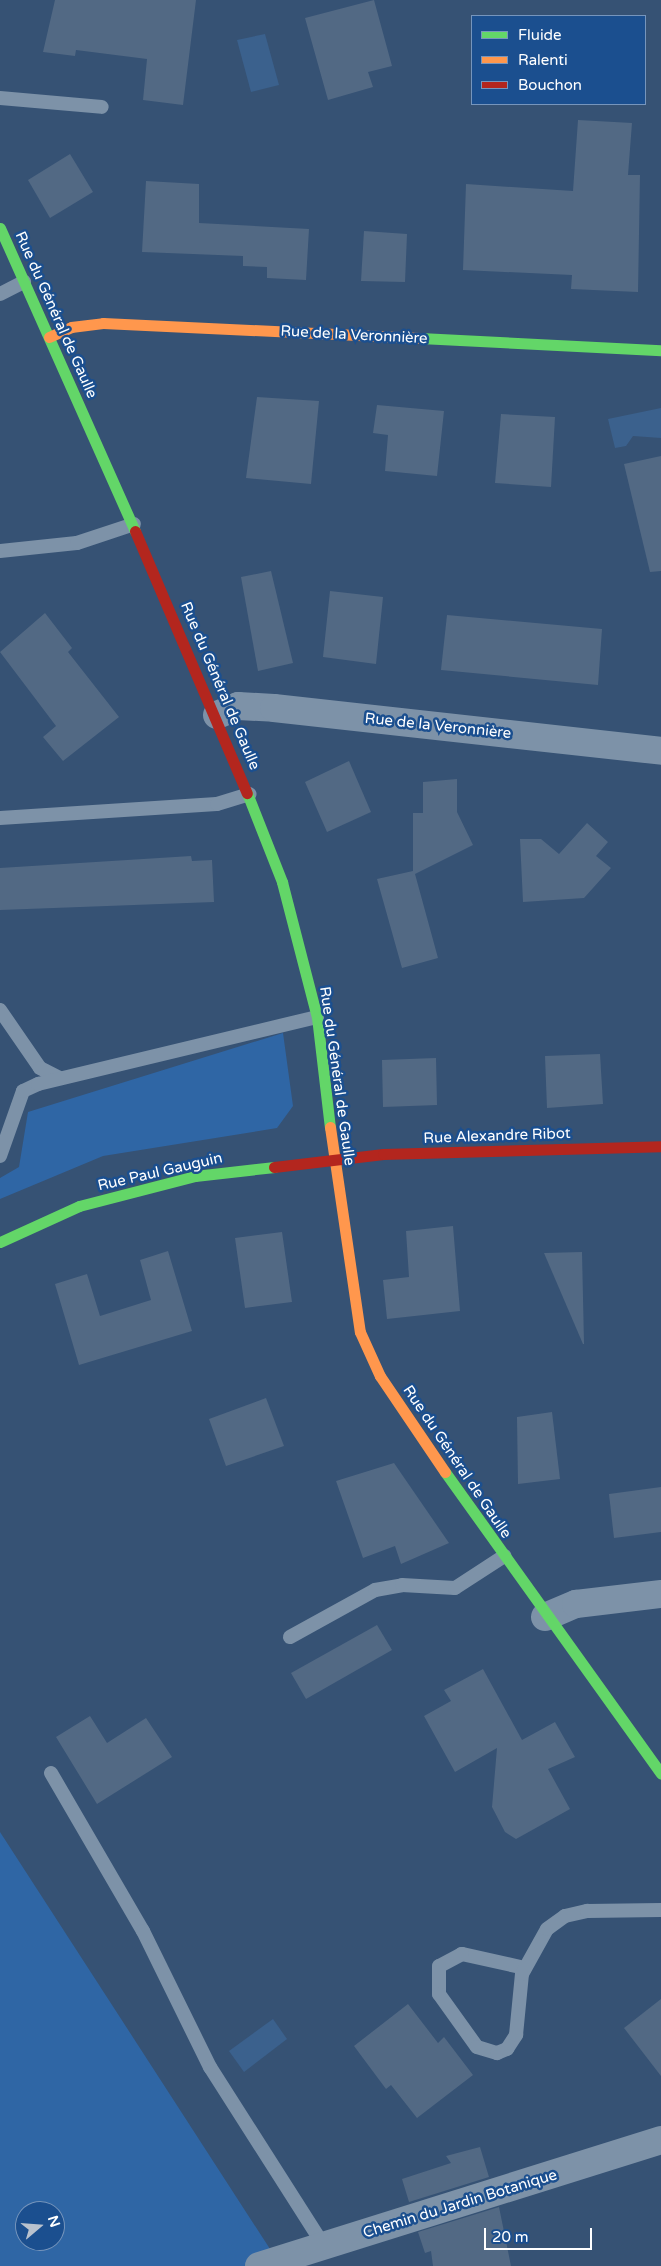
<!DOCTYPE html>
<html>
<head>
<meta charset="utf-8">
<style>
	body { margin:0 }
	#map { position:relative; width:661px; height:2266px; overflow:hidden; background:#365274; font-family:"Varela Round",sans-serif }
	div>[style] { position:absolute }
	.green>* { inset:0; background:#2f66a5 }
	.water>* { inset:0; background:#3b618d }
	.building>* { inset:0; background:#526984 }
	.lane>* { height:14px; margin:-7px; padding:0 7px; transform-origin:7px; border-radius:7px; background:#7d92a8 }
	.street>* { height:28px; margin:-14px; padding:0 14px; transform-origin:14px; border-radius:14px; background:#7d92a8 }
	.fast>* { height:11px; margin:-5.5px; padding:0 5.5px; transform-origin:5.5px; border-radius:5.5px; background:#63d668 }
	.slow>* { height:11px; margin:-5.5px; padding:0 5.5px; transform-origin:5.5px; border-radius:5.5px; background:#ff974d }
	.jam>* { height:11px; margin:-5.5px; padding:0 5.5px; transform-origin:5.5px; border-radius:5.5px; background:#b3261e }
	span { translate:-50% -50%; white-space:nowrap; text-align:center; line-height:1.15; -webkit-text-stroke:5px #1b4f8f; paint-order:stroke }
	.street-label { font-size:15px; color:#fff }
	.legend { position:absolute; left:471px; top:15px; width:175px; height:90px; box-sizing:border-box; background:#1b4f8f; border:1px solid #7695bc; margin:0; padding:6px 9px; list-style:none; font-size:15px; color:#fff }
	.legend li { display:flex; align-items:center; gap:10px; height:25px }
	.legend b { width:25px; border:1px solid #7695bc }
	.north { position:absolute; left:15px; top:2201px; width:50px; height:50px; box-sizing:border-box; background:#1b4f8f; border:1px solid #7695bc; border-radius:50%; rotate:72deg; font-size:14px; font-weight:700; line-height:20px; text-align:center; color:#fff }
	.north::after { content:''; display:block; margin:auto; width:18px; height:22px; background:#b9c2ce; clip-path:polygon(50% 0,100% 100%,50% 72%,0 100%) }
	.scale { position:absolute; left:484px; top:2228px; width:108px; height:22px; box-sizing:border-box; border:2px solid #fff; border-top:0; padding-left:6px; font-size:15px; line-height:18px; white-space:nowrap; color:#fff; -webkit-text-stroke:4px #1b4f8f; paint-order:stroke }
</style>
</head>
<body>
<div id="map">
	<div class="green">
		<div style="clip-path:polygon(283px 1033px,293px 1106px,277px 1128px,103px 1156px,0 1199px,0 1178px,19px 1167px,28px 1112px)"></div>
		<div style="clip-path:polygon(evenodd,0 1832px,281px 2266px,0 2266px,0 1832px,25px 2211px,55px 2211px,55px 2241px,25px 2241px,25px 2211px)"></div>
	</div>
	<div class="water">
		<div style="clip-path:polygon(265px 34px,279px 85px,251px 92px,237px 40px)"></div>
		<div style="clip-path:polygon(661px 408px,661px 438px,633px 436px,626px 446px,615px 448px,608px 419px)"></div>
		<div style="clip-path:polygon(273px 2019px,287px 2039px,244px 2072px,229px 2051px)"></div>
	</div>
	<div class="building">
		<div style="clip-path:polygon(55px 0,196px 0,183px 105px,143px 100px,147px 59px,76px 50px,75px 56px,43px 52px)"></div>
		<div style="clip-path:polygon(374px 0,392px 66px,368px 72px,373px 87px,328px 100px,305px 18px)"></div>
		<div style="clip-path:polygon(578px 120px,632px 123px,628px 175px,640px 175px,638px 292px,571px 289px,572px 275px,463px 270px,466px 184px,573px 191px)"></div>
		<div style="clip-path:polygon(70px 154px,93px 192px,50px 218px,28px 180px)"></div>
		<div style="clip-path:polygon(146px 181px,199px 184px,199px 223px,309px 229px,306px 280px,267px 278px,267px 267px,243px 266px,243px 256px,142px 252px)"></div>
		<div style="clip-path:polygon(364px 231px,407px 234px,405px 282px,361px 281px)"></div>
		<div style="clip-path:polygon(257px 397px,319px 401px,311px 484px,246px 478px)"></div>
		<div style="clip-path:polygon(377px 405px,444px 411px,437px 476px,385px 471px,388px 435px,373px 433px)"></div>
		<div style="clip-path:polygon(501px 414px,555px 417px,551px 487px,495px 483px)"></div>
		<div style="clip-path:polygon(661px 456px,661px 571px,650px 572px,624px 464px)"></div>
		<div style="clip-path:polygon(271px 571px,293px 663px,258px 671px,241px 577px)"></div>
		<div style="clip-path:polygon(330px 591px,383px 597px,376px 664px,323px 657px)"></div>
		<div style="clip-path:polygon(45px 613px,72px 648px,68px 652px,119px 717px,63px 761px,43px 737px,56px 726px,0 652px)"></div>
		<div style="clip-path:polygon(447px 615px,602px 629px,598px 685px,441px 670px)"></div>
		<div style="clip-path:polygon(349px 761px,371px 812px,327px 832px,305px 782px)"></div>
		<div style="clip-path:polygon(457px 779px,457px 812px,473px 845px,415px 874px,438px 958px,402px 968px,377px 879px,413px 871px,413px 813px,423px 813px,423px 782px)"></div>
		<div style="clip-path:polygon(587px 823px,608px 842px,596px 856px,611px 868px,584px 898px,523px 902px,520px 839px,541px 839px,559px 854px)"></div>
		<div style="clip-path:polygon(191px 856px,192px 861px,212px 860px,214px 902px,0 910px,0 868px)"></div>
		<div style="clip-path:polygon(600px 1054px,603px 1104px,547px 1108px,545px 1056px)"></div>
		<div style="clip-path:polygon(436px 1058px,437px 1105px,383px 1107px,382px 1060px)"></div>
		<div style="clip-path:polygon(453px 1226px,460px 1311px,387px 1319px,383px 1280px,409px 1277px,406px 1231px)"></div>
		<div style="clip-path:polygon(282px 1232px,292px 1302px,245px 1308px,235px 1238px)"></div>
		<div style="clip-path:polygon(168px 1251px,192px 1331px,79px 1365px,55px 1284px,87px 1274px,100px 1316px,151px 1300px,140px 1260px)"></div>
		<div style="clip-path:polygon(582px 1252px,584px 1344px,583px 1344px,544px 1253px)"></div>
		<div style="clip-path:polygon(266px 1398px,284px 1446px,226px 1466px,209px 1419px)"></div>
		<div style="clip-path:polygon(552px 1412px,560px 1479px,518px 1484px,517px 1417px)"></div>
		<div style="clip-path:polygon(394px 1463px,449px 1543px,401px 1564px,395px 1546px,363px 1558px,336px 1481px)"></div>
		<div style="clip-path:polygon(661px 1487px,661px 1532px,614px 1538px,609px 1494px)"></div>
		<div style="clip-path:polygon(377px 1625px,392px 1650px,306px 1699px,291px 1673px)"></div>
		<div style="clip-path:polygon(483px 1669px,522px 1740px,555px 1722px,575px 1757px,548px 1769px,570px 1809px,516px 1839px,505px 1832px,492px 1807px,497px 1748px,455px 1772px,424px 1716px,451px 1701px,444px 1690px)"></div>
		<div style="clip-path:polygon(90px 1716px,107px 1743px,146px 1718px,172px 1757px,97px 1804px,56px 1737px)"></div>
		<div style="clip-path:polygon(661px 1999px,661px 2076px,624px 2028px)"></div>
		<div style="clip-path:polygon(408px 2004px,438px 2043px,444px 2037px,473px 2075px,417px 2118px,391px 2085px,386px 2089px,354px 2046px)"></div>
		<div style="clip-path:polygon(480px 2147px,489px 2177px,409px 2202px,402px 2179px,451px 2163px,446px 2156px)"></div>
		<div style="clip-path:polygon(499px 2207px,511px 2266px,433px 2266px,431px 2251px,425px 2253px,418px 2232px)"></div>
	</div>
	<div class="lane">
		<div style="left:0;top:98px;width:102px;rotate:5deg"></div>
		<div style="left:0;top:294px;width:27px;rotate:-27deg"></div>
		<div style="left:0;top:551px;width:77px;rotate:-5.9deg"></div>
		<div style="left:77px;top:543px;width:60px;rotate:-18.4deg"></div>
		<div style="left:0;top:818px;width:217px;rotate:-3.7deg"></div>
		<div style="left:217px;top:804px;width:34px;rotate:-17deg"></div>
		<div style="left:0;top:1010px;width:70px;rotate:55.4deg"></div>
		<div style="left:40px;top:1068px;width:22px;rotate:27deg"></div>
		<div style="left:0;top:1156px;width:69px;rotate:-70.5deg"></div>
		<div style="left:23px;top:1091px;width:17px;rotate:-25deg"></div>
		<div style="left:38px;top:1084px;width:287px;rotate:-13.5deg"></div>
		<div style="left:290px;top:1637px;width:97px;rotate:-28.9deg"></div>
		<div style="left:375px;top:1590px;width:27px;rotate:-10deg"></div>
		<div style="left:402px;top:1585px;width:53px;rotate:3.2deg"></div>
		<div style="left:455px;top:1588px;width:59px;rotate:-33.1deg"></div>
		<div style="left:51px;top:1773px;width:183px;rotate:59.8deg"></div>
		<div style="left:143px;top:1931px;width:152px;rotate:63.8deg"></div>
		<div style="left:210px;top:2067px;width:212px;rotate:57.5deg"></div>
		<div style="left:525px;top:1968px;width:65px;rotate:-167.5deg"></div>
		<div style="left:462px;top:1954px;width:26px;rotate:152deg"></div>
		<div style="left:439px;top:1966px;width:28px;rotate:90deg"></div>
		<div style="left:439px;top:1994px;width:65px;rotate:54.4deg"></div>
		<div style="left:477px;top:2047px;width:21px;rotate:17deg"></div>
		<div style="left:497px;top:2053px;width:11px;rotate:-22deg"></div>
		<div style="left:507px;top:2049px;width:17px;rotate:-57deg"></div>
		<div style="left:516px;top:2035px;width:61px;rotate:-84.4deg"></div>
		<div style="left:522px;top:1974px;width:51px;rotate:-60.9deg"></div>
		<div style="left:547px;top:1929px;width:22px;rotate:-36deg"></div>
		<div style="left:565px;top:1916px;width:23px;rotate:-13deg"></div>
		<div style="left:587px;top:1911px;width:74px;rotate:-0.8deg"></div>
	</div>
	<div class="street">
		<div style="left:217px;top:715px;width:23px;rotate:-23deg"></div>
		<div style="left:238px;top:706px;width:36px;rotate:3deg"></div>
		<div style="left:274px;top:708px;width:389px;rotate:6.3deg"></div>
		<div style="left:545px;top:1617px;width:34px;rotate:-23deg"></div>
		<div style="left:576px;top:1604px;width:86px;rotate:-6.7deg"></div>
		<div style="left:259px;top:2266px;width:421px;rotate:-17.4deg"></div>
	</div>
	<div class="fast">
		<div style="left:0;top:228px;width:332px;rotate:66deg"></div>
		<div style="left:420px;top:338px;width:241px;rotate:2.9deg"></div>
		<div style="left:247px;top:793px;width:96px;rotate:68.5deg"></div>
		<div style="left:282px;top:882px;width:139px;rotate:75.5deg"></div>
		<div style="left:317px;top:1017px;width:111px;rotate:83.3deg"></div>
		<div style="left:0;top:1242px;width:87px;rotate:-24.5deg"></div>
		<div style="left:79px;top:1206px;width:120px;rotate:-14.5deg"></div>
		<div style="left:195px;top:1176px;width:80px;rotate:-6.5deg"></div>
		<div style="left:445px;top:1472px;width:371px;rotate:54.4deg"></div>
	</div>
	<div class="slow">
		<div style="left:49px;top:337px;width:24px;rotate:-24deg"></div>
		<div style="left:71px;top:327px;width:32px;rotate:-7deg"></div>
		<div style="left:103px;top:323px;width:317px;rotate:2.7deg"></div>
		<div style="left:330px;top:1127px;width:207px;rotate:81.7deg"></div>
		<div style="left:360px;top:1332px;width:48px;rotate:65.6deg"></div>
		<div style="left:380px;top:1376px;width:116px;rotate:55.9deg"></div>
	</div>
	<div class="jam">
		<div style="left:135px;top:531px;width:285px;rotate:66.9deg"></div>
		<div style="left:274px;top:1167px;width:110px;rotate:-6.8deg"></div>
		<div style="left:383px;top:1154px;width:278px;rotate:-1.6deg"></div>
	</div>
	<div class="street-label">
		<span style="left:56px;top:315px;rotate:66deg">Rue du Général de Gaulle</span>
		<span style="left:354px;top:335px;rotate:3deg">Rue de la Veronnière</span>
		<span style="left:220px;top:686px;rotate:67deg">Rue du Général de Gaulle</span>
		<span style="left:438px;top:726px;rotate:6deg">Rue de la Veronnière</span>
		<span style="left:337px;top:1076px;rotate:82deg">Rue du Général de Gaulle</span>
		<span style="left:497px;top:1136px;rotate:-2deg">Rue Alexandre Ribot</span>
		<span style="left:160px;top:1172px;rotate:-13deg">Rue Paul Gauguin</span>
		<span style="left:457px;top:1462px;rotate:56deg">Rue du Général de Gaulle</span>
		<span style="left:460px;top:2204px;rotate:-17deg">Chemin du Jardin Botanique</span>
	</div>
	<ul class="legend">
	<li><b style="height:6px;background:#63d668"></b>Fluide</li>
	<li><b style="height:6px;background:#ff974d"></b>Ralenti</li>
	<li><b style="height:6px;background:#b3261e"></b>Bouchon</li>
	</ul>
	<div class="north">N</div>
	<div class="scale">20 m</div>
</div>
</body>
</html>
